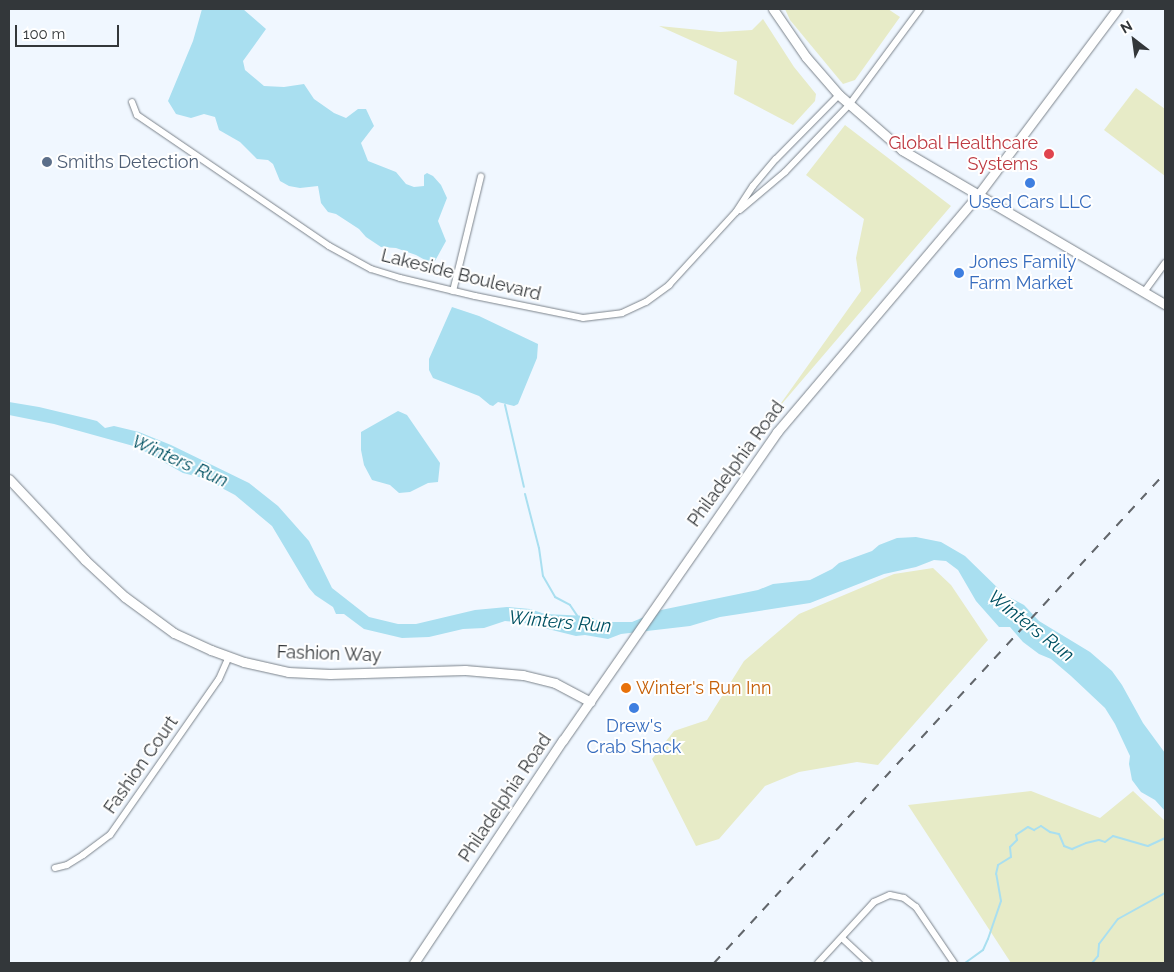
<!DOCTYPE html>
<html>
<head>
<meta charset="utf-8">
<style>
	body { margin:0 }
	#map { position:relative; width:1174px; height:972px; overflow:hidden; background:#f0f7ff; font-family:Raleway,sans-serif }
	div>[style] { position:absolute }
	.green>* { inset:0; background:#e7ebc7 }
	.water>* { inset:0; background:#a9dff0 }
	.stream>* { height:2px; margin:-1px; padding:0 1px; transform-origin:1px; border-radius:1px; background:#a9dff0 }
	.roads { filter:drop-shadow(0 0 1px #7b838b) drop-shadow(0 0 1px #7b838b) }
	.street>* { height:6px; margin:-3px; padding:0 3px; transform-origin:3px; border-radius:3px; background:#fff }
	.secondary>* { height:9px; margin:-4.5px; padding:0 4.5px; transform-origin:4.5px; border-radius:4.5px; background:#fff }
	.rail>* { height:2px; margin-top:-1px; transform-origin:0; background:repeating-linear-gradient(90deg,#62666b 0 9px,transparent 0 18px) }
	.dots>* { width:14px; height:14px; translate:-50% -50%; box-sizing:border-box; border:2px solid #fff; border-radius:50% }
	span { translate:-50% -50%; white-space:nowrap; text-align:center; line-height:1.15; -webkit-text-stroke:4px #fff; paint-order:stroke }
	.health-label { font-size:18px; color:#be3a42 }
	.right { translate:-100% -50%; text-align:right }
	.service-label { font-size:18px; color:#4e5e75 }
	.left { translate:0 -50%; text-align:left }
	.shop-label { font-size:18px; color:#366cbe }
	.street-label { font-size:18px; color:#33373a }
	.food-label { font-size:18px; color:#c56008 }
	.water-label { font-size:19px; color:#015162; font-style:italic }
	.frame { position:absolute; inset:0; border:10px solid #33373a; pointer-events:none }
	.north { position:absolute; left:1109px; top:15px; width:50px; height:50px; -webkit-text-stroke:4px #fff; paint-order:stroke; rotate:330deg; font-size:14px; font-weight:700; line-height:20px; text-align:center; color:#33373a }
	.north::after { content:''; display:block; margin:auto; width:18px; height:22px; background:#33373a; clip-path:polygon(50% 0,100% 100%,50% 72%,0 100%) }
	.scale { position:absolute; left:15px; top:25px; width:104px; height:22px; box-sizing:border-box; border:2px solid #33373a; border-top:0; padding-left:6px; font-size:15px; line-height:18px; white-space:nowrap; color:#33373a; -webkit-text-stroke:4px #fff; paint-order:stroke }
</style>
</head>
<body>
<div id="map">
	<div class="green">
		<div style="clip-path:polygon(785px 9px,888px 9px,900px 17px,855px 80px,843px 84px,790px 20px)"></div>
		<div style="clip-path:polygon(763px 19px,794px 67px,816px 94px,815px 101px,793px 125px,734px 94px,737px 61px,659px 26px,720px 32px,752px 30px)"></div>
		<div style="clip-path:polygon(1136px 88px,1165px 109px,1165px 176px,1104px 130px)"></div>
		<div style="clip-path:polygon(845px 125px,951px 206px,774px 413px,861px 291px,856px 258px,864px 219px,806px 175px)"></div>
		<div style="clip-path:polygon(933px 568px,951px 585px,988px 640px,878px 765px,857px 762px,799px 772px,765px 786px,719px 839px,696px 846px,652px 759px,674px 731px,707px 720px,744px 661px,799px 614px,894px 574px)"></div>
		<div style="clip-path:polygon(1031px 791px,1100px 818px,1133px 791px,1165px 821px,1165px 963px,1011px 963px,908px 805px)"></div>
	</div>
	<div class="water">
		<div style="clip-path:polygon(202px 9px,243px 9px,266px 29px,243px 61px,245px 70px,264px 86px,284px 87px,304px 84px,314px 99px,334px 113px,346px 118px,358px 109px,366px 109px,374px 126px,361px 143px,368px 161px,396px 172px,406px 184px,414px 187px,424px 186px,424px 175px,427px 173px,433px 176px,441px 185px,447px 198px,438px 221px,446px 241px,435px 261px,427px 265px,425px 260px,416px 255px,396px 248px,381px 247px,366px 237px,359px 229px,336px 214px,328px 212px,321px 203px,318px 186px,300px 188px,289px 186px,280px 181px,273px 164px,268px 160px,257px 159px,240px 142px,219px 130px,215px 117px,204px 114px,191px 118px,176px 114px,168px 101px,193px 41px)"></div>
		<div style="clip-path:polygon(452px 307px,479px 316px,538px 344px,537px 358px,518px 404px,514px 406px,498px 402px,493px 406px,490px 405px,479px 396px,433px 378px,429px 370px,429px 359px)"></div>
		<div style="clip-path:polygon(9px 402px,39px 407px,85px 418px,97px 421px,105px 428px,114px 426px,139px 432px,171px 445px,249px 483px,278px 506px,309px 541px,332px 588px,369px 617px,398px 624px,416px 624px,475px 610px,507px 607px,530px 609px,545px 614px,588px 616px,601px 622px,632px 622px,661px 610px,758px 590px,773px 584px,810px 580px,832px 569px,839px 563px,872px 551px,879px 545px,897px 538px,916px 537px,941px 542px,965px 556px,1005px 595px,1024px 605px,1039px 621px,1090px 652px,1112px 671px,1122px 685px,1143px 723px,1165px 753px,1165px 811px,1155px 800px,1141px 792px,1132px 780px,1129px 764px,1130px 756px,1115px 724px,1105px 708px,1071px 676px,1051px 659px,1039px 654px,1023px 642px,1010px 627px,999px 627px,976px 601px,958px 570px,946px 561px,934px 560px,916px 567px,884px 574px,810px 603px,720px 617px,690px 626px,621px 634px,608px 639px,585px 635px,576px 636px,524px 623px,505px 621px,484px 628px,463px 629px,429px 637px,402px 638px,364px 629px,344px 614px,336px 614px,333px 607px,315px 595px,309px 588px,272px 526px,235px 495px,203px 478px,183px 473px,137px 447px,54px 424px,9px 415px)"></div>
		<div style="clip-path:polygon(398px 411px,407px 415px,440px 463px,438px 482px,428px 483px,410px 492px,399px 493px,390px 485px,372px 480px,364px 465px,361px 450px,361px 432px)"></div>
	</div>
	<div class="stream">
		<div style="left:505px;top:405px;width:84px;rotate:77deg"></div>
		<div style="left:525px;top:494px;width:56px;rotate:75.5deg"></div>
		<div style="left:539px;top:548px;width:28px;rotate:82deg"></div>
		<div style="left:543px;top:576px;width:24px;rotate:60deg"></div>
		<div style="left:555px;top:597px;width:17px;rotate:28deg"></div>
		<div style="left:570px;top:605px;width:14px;rotate:56deg"></div>
		<div style="left:965px;top:963px;width:22px;rotate:-36deg"></div>
		<div style="left:983px;top:950px;width:12px;rotate:-66deg"></div>
		<div style="left:988px;top:939px;width:40px;rotate:-71.1deg"></div>
		<div style="left:1001px;top:901px;width:27px;rotate:-100deg"></div>
		<div style="left:996px;top:874px;width:9px;rotate:-77deg"></div>
		<div style="left:998px;top:865px;width:15px;rotate:-32deg"></div>
		<div style="left:1011px;top:857px;width:10px;rotate:-96deg"></div>
		<div style="left:1010px;top:847px;width:10px;rotate:-45deg"></div>
		<div style="left:1017px;top:840px;width:5px;rotate:-101deg"></div>
		<div style="left:1016px;top:835px;width:14px;rotate:-34deg"></div>
		<div style="left:1028px;top:827px;width:7px;rotate:27deg"></div>
		<div style="left:1034px;top:830px;width:8px;rotate:-30deg"></div>
		<div style="left:1041px;top:826px;width:11px;rotate:34deg"></div>
		<div style="left:1050px;top:832px;width:9px;rotate:13deg"></div>
		<div style="left:1059px;top:834px;width:13px;rotate:67deg"></div>
		<div style="left:1064px;top:846px;width:9px;rotate:21deg"></div>
		<div style="left:1072px;top:849px;width:15px;rotate:-23deg"></div>
		<div style="left:1086px;top:843px;width:13px;rotate:-13deg"></div>
		<div style="left:1099px;top:840px;width:6px;rotate:18deg"></div>
		<div style="left:1105px;top:842px;width:10px;rotate:-37deg"></div>
		<div style="left:1113px;top:836px;width:36px;rotate:16deg"></div>
		<div style="left:1148px;top:846px;width:19px;rotate:-25deg"></div>
		<div style="left:1092px;top:963px;width:9px;rotate:-49deg"></div>
		<div style="left:1098px;top:956px;width:12px;rotate:-85deg"></div>
		<div style="left:1099px;top:944px;width:31px;rotate:-53deg"></div>
		<div style="left:1118px;top:919px;width:54px;rotate:-29deg"></div>
	</div>
	<div class="roads">
		<div class="street">
			<div style="left:132px;top:102px;width:14px;rotate:69deg"></div>
			<div style="left:137px;top:115px;width:232px;rotate:34.3deg"></div>
			<div style="left:329px;top:246px;width:48px;rotate:28.7deg"></div>
			<div style="left:371px;top:269px;width:30px;rotate:17deg"></div>
			<div style="left:400px;top:278px;width:77px;rotate:13.5deg"></div>
			<div style="left:475px;top:296px;width:110px;rotate:11.5deg"></div>
			<div style="left:583px;top:318px;width:39px;rotate:-7deg"></div>
			<div style="left:622px;top:313px;width:26px;rotate:-25deg"></div>
			<div style="left:646px;top:302px;width:29px;rotate:-36deg"></div>
			<div style="left:669px;top:285px;width:99px;rotate:-47.5deg"></div>
			<div style="left:736px;top:212px;width:31px;rotate:-57deg"></div>
			<div style="left:753px;top:186px;width:35px;rotate:-50deg"></div>
			<div style="left:776px;top:159px;width:90px;rotate:-45.5deg"></div>
			<div style="left:740px;top:210px;width:59px;rotate:-40.2deg"></div>
			<div style="left:785px;top:172px;width:93px;rotate:-46.3deg"></div>
			<div style="left:849px;top:105px;width:119px;rotate:-53.5deg"></div>
			<div style="left:453px;top:291px;width:118px;rotate:-76.3deg"></div>
			<div style="left:1144px;top:292px;width:36px;rotate:-54deg"></div>
			<div style="left:55px;top:868px;width:12px;rotate:-14deg"></div>
			<div style="left:67px;top:865px;width:19px;rotate:-32deg"></div>
			<div style="left:83px;top:855px;width:34px;rotate:-37deg"></div>
			<div style="left:110px;top:835px;width:190px;rotate:-55.1deg"></div>
			<div style="left:219px;top:679px;width:24px;rotate:-66deg"></div>
			<div style="left:842px;top:938px;width:37px;rotate:43deg"></div>
			<div style="left:818px;top:963px;width:83px;rotate:-47.4deg"></div>
			<div style="left:874px;top:902px;width:17px;rotate:-24deg"></div>
			<div style="left:890px;top:895px;width:14px;rotate:12deg"></div>
			<div style="left:904px;top:898px;width:15px;rotate:37deg"></div>
			<div style="left:916px;top:907px;width:68px;rotate:55.8deg"></div>
		</div>
		<div class="secondary">
			<div style="left:773px;top:9px;width:58px;rotate:55.5deg"></div>
			<div style="left:806px;top:57px;width:50px;rotate:49deg"></div>
			<div style="left:839px;top:95px;width:84px;rotate:41.1deg"></div>
			<div style="left:902px;top:150px;width:305px;rotate:30.4deg"></div>
			<div style="left:9px;top:479px;width:111px;rotate:46.8deg"></div>
			<div style="left:85px;top:560px;width:54px;rotate:42.8deg"></div>
			<div style="left:125px;top:597px;width:61px;rotate:36.3deg"></div>
			<div style="left:174px;top:633px;width:41px;rotate:24.7deg"></div>
			<div style="left:211px;top:650px;width:35px;rotate:20deg"></div>
			<div style="left:244px;top:662px;width:45px;rotate:12.8deg"></div>
			<div style="left:288px;top:672px;width:42px;rotate:2.7deg"></div>
			<div style="left:330px;top:674px;width:135px;rotate:-1.7deg"></div>
			<div style="left:465px;top:670px;width:58px;rotate:4.9deg"></div>
			<div style="left:523px;top:675px;width:33px;rotate:14deg"></div>
			<div style="left:555px;top:683px;width:40px;rotate:28deg"></div>
			<div style="left:414px;top:963px;width:268px;rotate:-56.3deg"></div>
			<div style="left:563px;top:740px;width:375px;rotate:-55.2deg"></div>
			<div style="left:777px;top:432px;width:311px;rotate:-49.7deg"></div>
			<div style="left:978px;top:195px;width:232px;rotate:-53.2deg"></div>
		</div>
	</div>
	<div class="rail">
		<div style="left:714px;top:963px;width:666px;rotate:-47.37deg"></div>
	</div>
	<div class="dots">
		<div style="left:1049px;top:154px;background:#e0444e"></div>
		<div style="left:47px;top:162px;background:#5c6f8a"></div>
		<div style="left:1030px;top:183px;background:#3f7fe0"></div>
		<div style="left:959px;top:273px;background:#3f7fe0"></div>
		<div style="left:626px;top:688px;background:#e8710a"></div>
		<div style="left:634px;top:708px;background:#3f7fe0"></div>
	</div>
	<div class="health-label">
		<span class="right" style="left:1038px;top:154px">Global Healthcare<br>Systems</span>
	</div>
	<div class="service-label">
		<span class="left" style="left:57px;top:162px">Smiths Detection</span>
	</div>
	<div class="shop-label">
		<span style="left:1030px;top:202px">Used Cars LLC</span>
		<span class="left" style="left:969px;top:273px">Jones Family<br>Farm Market</span>
		<span style="left:634px;top:737px">Drew's<br>Crab Shack</span>
	</div>
	<div class="street-label">
		<span style="left:461px;top:275px;rotate:14deg">Lakeside Boulevard</span>
		<span style="left:736px;top:464px;rotate:-54deg">Philadelphia Road</span>
		<span style="left:329px;top:654px;rotate:2deg">Fashion Way</span>
		<span style="left:141px;top:765px;rotate:-55deg">Fashion Court</span>
		<span style="left:505px;top:798px;rotate:-56deg">Philadelphia Road</span>
	</div>
	<div class="food-label">
		<span class="left" style="left:636px;top:688px">Winter's Run Inn</span>
	</div>
	<div class="water-label">
		<span style="left:180px;top:461px;rotate:24deg">Winters Run</span>
		<span style="left:560px;top:622px;rotate:5deg">Winters Run</span>
		<span style="left:1031px;top:626px;rotate:38deg">Winters Run</span>
	</div>
	<div class="frame"></div>
	<div class="north">N</div>
	<div class="scale">100 m</div>
</div>
</body>
</html>
